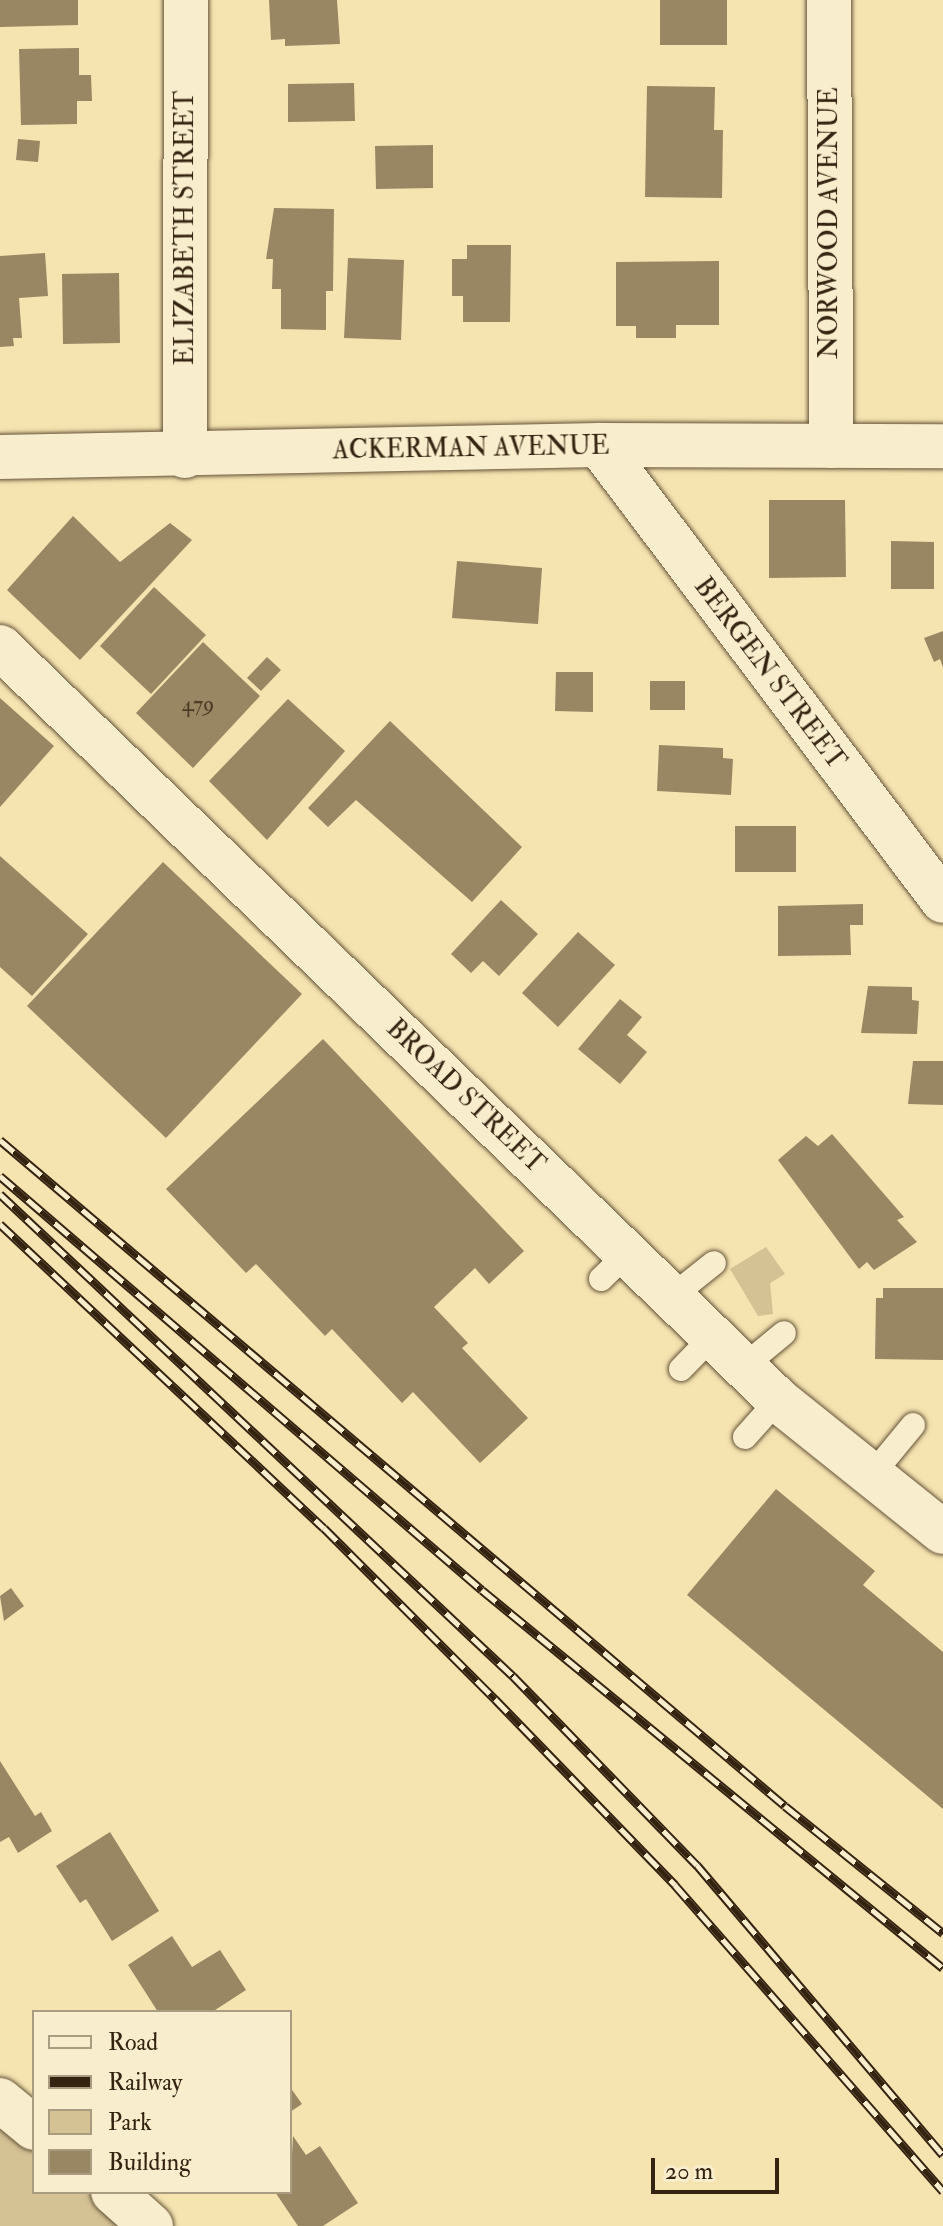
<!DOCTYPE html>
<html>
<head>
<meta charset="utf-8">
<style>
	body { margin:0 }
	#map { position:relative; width:943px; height:2226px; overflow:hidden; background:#f5e3b0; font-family:"IM FELL Double Pica",serif }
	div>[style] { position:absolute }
	.green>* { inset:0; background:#d4c295 }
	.building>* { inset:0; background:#998764 }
	.roads { filter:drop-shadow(0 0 2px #655339) drop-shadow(0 0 2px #655339) }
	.service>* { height:24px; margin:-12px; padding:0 12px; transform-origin:12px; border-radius:12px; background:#f8edcc }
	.minor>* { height:44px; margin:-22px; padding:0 22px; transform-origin:22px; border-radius:22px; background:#f8edcc }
	.tertiary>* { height:44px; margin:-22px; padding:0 22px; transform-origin:22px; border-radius:22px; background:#f8edcc }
	.rail>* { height:9px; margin-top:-4.5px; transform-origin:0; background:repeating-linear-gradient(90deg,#f8edcc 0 18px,#352311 0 36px); box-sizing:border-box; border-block:2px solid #352311 }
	span { translate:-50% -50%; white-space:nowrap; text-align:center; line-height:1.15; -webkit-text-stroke:7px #f8edcc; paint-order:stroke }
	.number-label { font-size:22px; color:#4e3c26 }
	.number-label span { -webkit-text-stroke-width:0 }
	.street-label { font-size:26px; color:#352311 }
	.legend { position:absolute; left:32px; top:2010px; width:260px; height:184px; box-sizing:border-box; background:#f8edcc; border:2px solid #aa9c81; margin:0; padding:10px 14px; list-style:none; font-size:24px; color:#352311 }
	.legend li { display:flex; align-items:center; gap:16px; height:40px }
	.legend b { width:40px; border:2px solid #aa9c81 }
	.scale { position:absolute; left:651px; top:2158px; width:128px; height:36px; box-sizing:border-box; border:4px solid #352311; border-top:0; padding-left:10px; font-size:24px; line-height:28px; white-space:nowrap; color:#352311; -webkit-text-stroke:6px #f8edcc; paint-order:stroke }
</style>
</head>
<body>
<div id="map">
	<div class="green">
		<div style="clip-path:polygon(766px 1247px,785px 1274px,770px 1283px,773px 1314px,758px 1316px,730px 1269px)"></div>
		<div style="clip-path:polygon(0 2100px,34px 2128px,34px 2192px,113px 2192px,151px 2226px,0 2226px)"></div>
	</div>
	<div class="building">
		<div style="clip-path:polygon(0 0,78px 0,78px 25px,0 27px)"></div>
		<div style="clip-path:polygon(269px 0,337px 0,340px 44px,285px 46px,285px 39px,271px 40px)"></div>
		<div style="clip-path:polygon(660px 0,727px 0,727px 45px,660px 45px)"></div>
		<div style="clip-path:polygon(79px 48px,79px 75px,91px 75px,92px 101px,77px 101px,77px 124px,21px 125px,19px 49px)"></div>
		<div style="clip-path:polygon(354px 83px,355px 121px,288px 122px,288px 84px)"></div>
		<div style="clip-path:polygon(647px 86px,715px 87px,714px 130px,723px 130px,722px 198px,645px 197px)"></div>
		<div style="clip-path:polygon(18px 139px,40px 141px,38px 162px,16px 160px)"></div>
		<div style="clip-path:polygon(433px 145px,433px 188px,376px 189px,375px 146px)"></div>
		<div style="clip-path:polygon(274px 208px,334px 209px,333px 291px,326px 291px,326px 330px,281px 329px,281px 289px,272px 289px,273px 259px,266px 259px)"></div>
		<div style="clip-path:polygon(467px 245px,511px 245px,510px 322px,463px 322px,463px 296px,452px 296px,452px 259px,467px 259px)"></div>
		<div style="clip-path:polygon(45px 253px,48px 296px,19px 298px,22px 338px,13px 338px,14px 346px,0 347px,0 256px)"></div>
		<div style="clip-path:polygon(348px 258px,404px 260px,401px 340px,344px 338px)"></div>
		<div style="clip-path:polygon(719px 261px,719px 325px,676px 325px,676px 338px,636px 338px,636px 326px,616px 326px,616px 262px)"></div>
		<div style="clip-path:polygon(119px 273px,120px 343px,63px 344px,62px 274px)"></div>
		<div style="clip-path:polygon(769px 500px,845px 500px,846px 577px,769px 578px)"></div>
		<div style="clip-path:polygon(73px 516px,120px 562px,170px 523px,192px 540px,80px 660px,7px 590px)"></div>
		<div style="clip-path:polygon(891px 541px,934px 542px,934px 589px,891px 589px)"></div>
		<div style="clip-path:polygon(457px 561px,542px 568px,538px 624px,452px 618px)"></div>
		<div style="clip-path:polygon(154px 587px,206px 635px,151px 694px,100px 646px)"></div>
		<div style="clip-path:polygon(943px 631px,943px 667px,940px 659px,934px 662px,924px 638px)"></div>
		<div style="clip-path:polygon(203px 642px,260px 696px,193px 768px,136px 713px)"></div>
		<div style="clip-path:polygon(267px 657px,281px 670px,261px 691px,247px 678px)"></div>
		<div style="clip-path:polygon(556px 672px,593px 672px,593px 712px,555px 711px)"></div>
		<div style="clip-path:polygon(650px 681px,685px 681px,685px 710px,650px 710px)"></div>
		<div style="clip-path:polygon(0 698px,54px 746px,0 807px)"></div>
		<div style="clip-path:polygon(288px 699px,345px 751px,267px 840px,209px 781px)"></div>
		<div style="clip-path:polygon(390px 721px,522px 847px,472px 902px,356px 800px,328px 827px,308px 808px)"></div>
		<div style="clip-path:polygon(659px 745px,723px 748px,723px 758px,733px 759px,731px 795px,657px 791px)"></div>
		<div style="clip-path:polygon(735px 826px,796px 826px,796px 872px,735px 872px)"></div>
		<div style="clip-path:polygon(0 856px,88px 934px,32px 996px,0 967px)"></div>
		<div style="clip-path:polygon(163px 862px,302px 994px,166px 1138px,27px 1006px)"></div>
		<div style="clip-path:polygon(501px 900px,538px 934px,499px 976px,483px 961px,471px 973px,451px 954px)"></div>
		<div style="clip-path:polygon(863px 904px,863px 925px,850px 925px,851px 955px,778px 956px,778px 906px)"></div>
		<div style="clip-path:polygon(578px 932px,615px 965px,558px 1027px,522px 993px)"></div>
		<div style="clip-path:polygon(868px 986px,912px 987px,912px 1000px,919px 1001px,917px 1034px,861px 1033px)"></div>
		<div style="clip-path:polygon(620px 999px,642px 1017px,627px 1035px,647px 1052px,620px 1084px,578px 1049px)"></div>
		<div style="clip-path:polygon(323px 1039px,524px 1251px,489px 1284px,475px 1268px,434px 1307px,468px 1343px,462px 1348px,528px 1418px,480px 1463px,413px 1392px,402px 1403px,332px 1329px,325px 1336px,256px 1264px,246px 1273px,166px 1189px)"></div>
		<div style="clip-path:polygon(913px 1061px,943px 1061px,943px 1105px,908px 1104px)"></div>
		<div style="clip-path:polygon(832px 1134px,904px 1217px,897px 1220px,917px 1242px,874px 1270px,867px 1262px,859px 1269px,778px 1160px,806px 1136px,818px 1146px)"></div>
		<div style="clip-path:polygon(883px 1288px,943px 1288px,943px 1360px,875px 1359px,876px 1298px,883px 1298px)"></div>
		<div style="clip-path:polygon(776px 1489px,875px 1571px,863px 1585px,943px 1652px,943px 1809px,687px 1595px)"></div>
		<div style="clip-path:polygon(11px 1588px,24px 1606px,4px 1621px,0 1596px)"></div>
		<div style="clip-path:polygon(0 1761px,35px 1816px,41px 1812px,52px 1831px,18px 1853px,9px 1837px,0 1842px)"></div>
		<div style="clip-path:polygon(110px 1832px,159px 1911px,112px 1941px,86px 1899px,80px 1903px,56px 1866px)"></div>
		<div style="clip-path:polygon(172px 1936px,192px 1967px,220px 1950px,246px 1990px,212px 2012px,158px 2012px,128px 1965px)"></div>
		<div style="clip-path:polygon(290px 2087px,302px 2104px,290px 2112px)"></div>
		<div style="clip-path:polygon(293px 2136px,306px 2155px,320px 2146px,358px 2203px,323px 2226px,298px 2226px,275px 2192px,290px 2192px)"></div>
	</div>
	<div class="roads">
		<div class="service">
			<div style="left:601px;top:1279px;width:36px;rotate:-44deg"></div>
			<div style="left:670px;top:1298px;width:56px;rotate:-38.5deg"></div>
			<div style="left:743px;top:1367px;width:53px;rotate:-39.7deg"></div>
			<div style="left:681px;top:1369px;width:43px;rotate:-45.9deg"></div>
			<div style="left:745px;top:1437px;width:50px;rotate:-48.3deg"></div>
			<div style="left:871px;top:1476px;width:66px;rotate:-50.5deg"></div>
		</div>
		<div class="minor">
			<div style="left:829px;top:0;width:446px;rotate:89.7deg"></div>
			<div style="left:599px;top:445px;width:571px;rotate:52.97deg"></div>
			<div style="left:185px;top:456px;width:456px;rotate:-89.9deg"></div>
			<div style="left:0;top:647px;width:1083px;rotate:44.06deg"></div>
			<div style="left:778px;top:1400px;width:211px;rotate:38.7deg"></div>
			<div style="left:0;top:2100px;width:44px;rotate:39.5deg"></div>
			<div style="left:113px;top:2192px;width:51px;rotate:41.8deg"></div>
		</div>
		<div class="tertiary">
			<div style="left:0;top:457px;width:599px;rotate:-1.15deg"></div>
			<div style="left:599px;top:445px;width:344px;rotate:0.2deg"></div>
		</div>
	</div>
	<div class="rail">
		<div style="left:0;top:1140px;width:1029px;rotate:40.31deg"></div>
		<div style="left:785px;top:1806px;width:203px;rotate:38.8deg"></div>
		<div style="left:0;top:1176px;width:635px;rotate:40.66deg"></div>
		<div style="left:482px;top:1590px;width:596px;rotate:39.35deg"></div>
		<div style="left:0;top:1194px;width:704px;rotate:43.22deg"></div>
		<div style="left:513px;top:1676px;width:264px;rotate:45.8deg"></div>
		<div style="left:697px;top:1865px;width:380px;rotate:49.7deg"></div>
		<div style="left:0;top:1224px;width:444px;rotate:43.2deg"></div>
		<div style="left:324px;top:1528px;width:242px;rotate:45deg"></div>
		<div style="left:495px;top:1699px;width:259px;rotate:45.9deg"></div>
		<div style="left:675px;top:1885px;width:407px;rotate:48.8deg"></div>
	</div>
	<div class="number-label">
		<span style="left:198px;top:705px">479</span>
	</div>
	<div class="street-label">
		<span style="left:830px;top:223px;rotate:-90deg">NORWOOD AVENUE</span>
		<span style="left:186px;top:228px;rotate:-90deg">ELIZABETH STREET</span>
		<span style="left:471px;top:449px;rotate:-1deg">ACKERMAN AVENUE</span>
		<span style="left:769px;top:674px;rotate:53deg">BERGEN STREET</span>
		<span style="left:465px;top:1097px;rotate:44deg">BROAD STREET</span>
	</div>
	<ul class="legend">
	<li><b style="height:10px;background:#f8edcc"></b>Road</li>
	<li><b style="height:10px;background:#352311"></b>Railway</li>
	<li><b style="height:22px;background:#d4c295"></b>Park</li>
	<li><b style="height:22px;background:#998764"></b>Building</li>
	</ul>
	<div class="scale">20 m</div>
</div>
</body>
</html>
